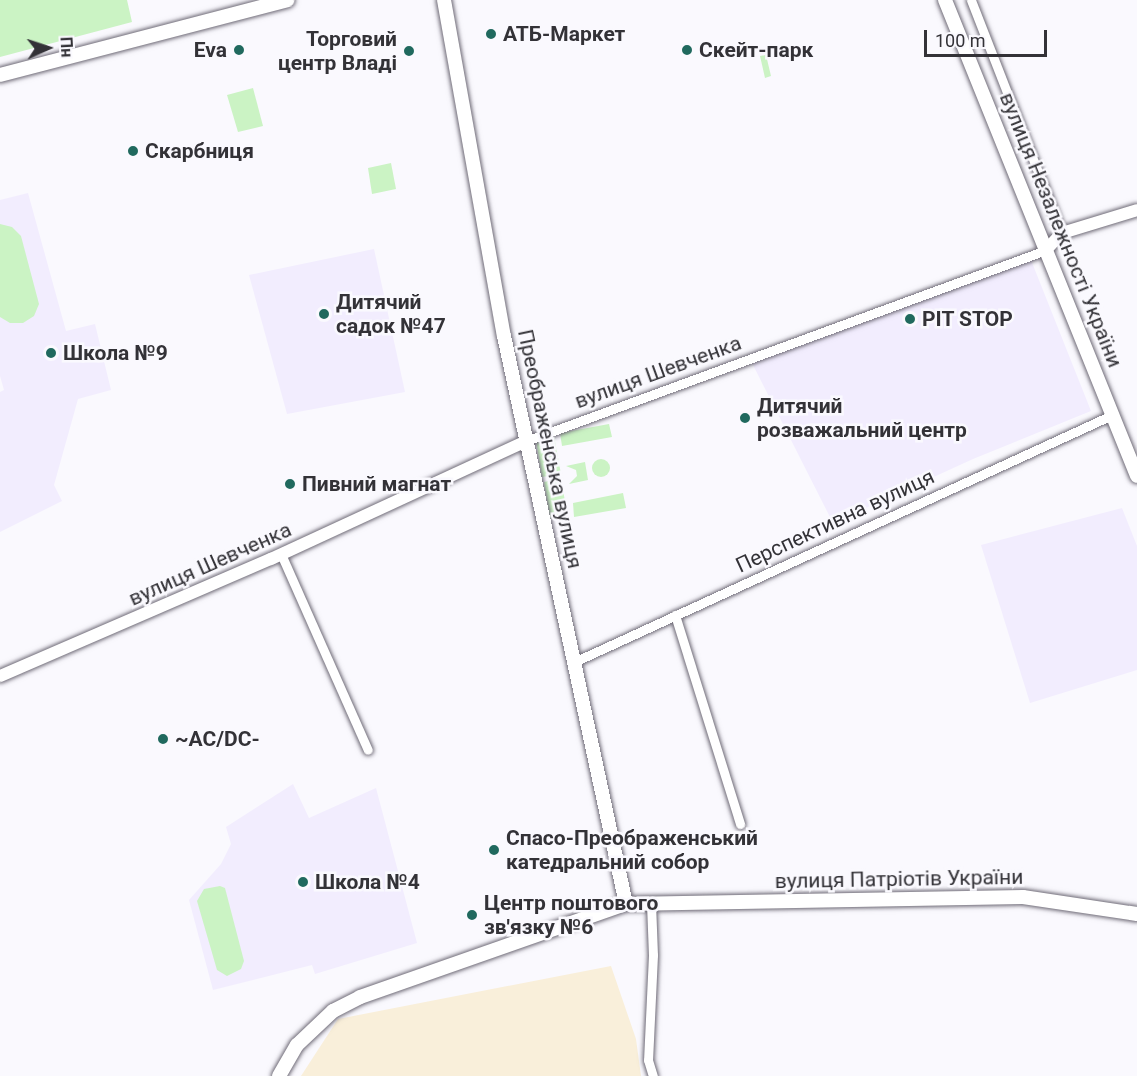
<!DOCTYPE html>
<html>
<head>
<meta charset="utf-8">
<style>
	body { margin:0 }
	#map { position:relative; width:1137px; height:1076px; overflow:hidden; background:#faf9fe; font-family:Roboto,sans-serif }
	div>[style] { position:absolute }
	.built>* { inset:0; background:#f2edfe }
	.industrial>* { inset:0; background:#f9efda }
	.green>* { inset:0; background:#cbf3c4 }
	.round { border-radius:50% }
	.roads { filter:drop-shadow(0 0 2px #6f6b77) drop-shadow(0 0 2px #6f6b77) }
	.minor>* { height:9px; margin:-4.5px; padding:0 4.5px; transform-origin:4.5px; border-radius:4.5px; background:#fff }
	.tertiary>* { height:12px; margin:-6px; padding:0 6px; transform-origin:6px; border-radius:6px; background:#fff }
	.secondary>* { height:14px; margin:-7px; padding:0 7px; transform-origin:7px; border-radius:7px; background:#fff }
	.dots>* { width:16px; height:16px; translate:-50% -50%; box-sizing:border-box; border:3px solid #faf9fe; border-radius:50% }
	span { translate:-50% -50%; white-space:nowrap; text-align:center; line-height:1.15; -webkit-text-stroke:5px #faf9fe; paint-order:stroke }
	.poi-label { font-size:21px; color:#333237; font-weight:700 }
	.left { translate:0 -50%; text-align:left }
	.right { translate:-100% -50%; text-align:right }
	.street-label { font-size:21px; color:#333237 }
	.north { position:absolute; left:18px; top:18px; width:60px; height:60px; -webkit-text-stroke:4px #faf9fe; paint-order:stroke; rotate:87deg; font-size:16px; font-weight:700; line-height:24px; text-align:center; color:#333237 }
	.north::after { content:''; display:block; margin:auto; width:21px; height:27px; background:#333237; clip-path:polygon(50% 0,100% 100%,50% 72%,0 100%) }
	.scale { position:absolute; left:924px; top:30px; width:123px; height:27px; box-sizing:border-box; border:3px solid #333237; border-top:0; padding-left:8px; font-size:18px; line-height:21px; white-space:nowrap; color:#333237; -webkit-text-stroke:4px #faf9fe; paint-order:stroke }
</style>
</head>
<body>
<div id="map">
	<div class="built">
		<div style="clip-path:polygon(28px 193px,66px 331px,95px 324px,111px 390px,78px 399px,54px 485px,62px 501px,0 532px,0 392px,4px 390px,0 376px,0 200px)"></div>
		<div style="clip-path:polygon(374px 249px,405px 392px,287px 414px,249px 275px)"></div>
		<div style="clip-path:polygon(1031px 260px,1091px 411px,973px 459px,833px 523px,752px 363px)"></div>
		<div style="clip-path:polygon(1122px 508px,1137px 546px,1137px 670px,1030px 703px,981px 545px)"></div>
		<div style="clip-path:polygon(293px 784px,309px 818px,376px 788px,417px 943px,315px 974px,312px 965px,213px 990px,189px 900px,221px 864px,231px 844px,226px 827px)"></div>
	</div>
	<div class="industrial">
		<div style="clip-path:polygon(611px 966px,636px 1039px,641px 1076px,301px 1076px,338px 1019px)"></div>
	</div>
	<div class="green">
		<div style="clip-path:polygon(0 0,127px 0,132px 22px,0 57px)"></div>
		<div style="clip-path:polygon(766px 55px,771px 76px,765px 78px,760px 56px)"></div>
		<div style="clip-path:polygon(253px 88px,263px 126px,238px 132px,227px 95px)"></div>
		<div style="clip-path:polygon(391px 163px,396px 189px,372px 194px,368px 168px)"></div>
		<div style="clip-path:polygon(0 224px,12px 227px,21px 236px,39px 304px,34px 316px,23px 323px,10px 323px,0 317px)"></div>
		<div style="clip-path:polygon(609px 424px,612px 437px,562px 446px,560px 433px)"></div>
		<div style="clip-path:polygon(554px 436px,561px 474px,542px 477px,536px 441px)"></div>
		<div class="round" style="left:592px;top:459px;width:18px;height:18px"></div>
		<div style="clip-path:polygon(585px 462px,588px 480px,569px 484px,577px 476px,576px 470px,566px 466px)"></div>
		<div style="clip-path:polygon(561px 479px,568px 518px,556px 520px,550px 518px,544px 482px)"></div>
		<div style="clip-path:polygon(623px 493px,626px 508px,574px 517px,573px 503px)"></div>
		<div style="clip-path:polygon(220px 886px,225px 888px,244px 961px,241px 969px,227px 976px,217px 970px,197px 901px,204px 889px)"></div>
	</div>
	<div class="roads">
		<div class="minor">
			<div style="left:971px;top:0;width:250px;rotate:68.7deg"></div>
			<div style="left:526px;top:441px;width:554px;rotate:-20.17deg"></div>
			<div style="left:281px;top:554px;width:214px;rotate:66.1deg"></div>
			<div style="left:675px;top:615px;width:219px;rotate:72.7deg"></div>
			<div style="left:574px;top:662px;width:592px;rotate:-24.66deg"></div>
			<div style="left:651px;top:903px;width:52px;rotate:87.8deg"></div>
			<div style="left:653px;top:955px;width:105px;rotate:92.7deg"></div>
			<div style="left:648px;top:1060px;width:17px;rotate:73deg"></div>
		</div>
		<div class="tertiary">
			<div style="left:1046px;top:250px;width:23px;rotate:-47deg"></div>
			<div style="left:1062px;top:233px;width:78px;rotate:-17deg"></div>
			<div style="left:0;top:676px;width:295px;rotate:-23.4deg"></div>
			<div style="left:271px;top:559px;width:281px;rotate:-24.8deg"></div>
		</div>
		<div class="secondary">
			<div style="left:444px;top:0;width:341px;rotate:79.9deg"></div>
			<div style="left:504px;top:336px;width:581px;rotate:77.88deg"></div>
			<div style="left:945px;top:0;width:513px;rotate:68.03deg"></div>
			<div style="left:0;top:75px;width:297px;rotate:-14.6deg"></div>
			<div style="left:279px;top:1076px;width:36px;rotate:-60deg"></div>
			<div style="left:297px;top:1045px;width:50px;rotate:-43.4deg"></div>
			<div style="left:333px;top:1011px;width:30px;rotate:-27deg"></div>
			<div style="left:360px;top:997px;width:282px;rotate:-19.3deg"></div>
			<div style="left:626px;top:904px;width:397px;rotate:-1deg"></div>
			<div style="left:1023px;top:897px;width:115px;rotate:8.5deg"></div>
		</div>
	</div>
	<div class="dots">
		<div style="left:491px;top:34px;background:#20695e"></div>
		<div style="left:239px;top:50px;background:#20695e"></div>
		<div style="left:687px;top:50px;background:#20695e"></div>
		<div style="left:409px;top:51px;background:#20695e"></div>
		<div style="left:133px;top:151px;background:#20695e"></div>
		<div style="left:324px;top:314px;background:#20695e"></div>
		<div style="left:910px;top:319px;background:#20695e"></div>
		<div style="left:51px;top:353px;background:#20695e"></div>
		<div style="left:745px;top:418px;background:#20695e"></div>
		<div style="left:290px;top:484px;background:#20695e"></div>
		<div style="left:163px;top:739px;background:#20695e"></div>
		<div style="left:494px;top:850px;background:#20695e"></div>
		<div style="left:303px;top:882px;background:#20695e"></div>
		<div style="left:472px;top:915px;background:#20695e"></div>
	</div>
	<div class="poi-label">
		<span class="left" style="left:503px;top:34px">АТБ-Маркет</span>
		<span class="right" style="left:397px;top:51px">Торговий<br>центр Владі</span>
		<span class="right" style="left:227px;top:50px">Eva</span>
		<span class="left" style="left:699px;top:50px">Скейт-парк</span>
		<span class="left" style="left:145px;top:151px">Скарбниця</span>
		<span class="left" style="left:336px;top:314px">Дитячий<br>садок №47</span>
		<span class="left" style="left:922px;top:319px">PIT STOP</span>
		<span class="left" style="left:63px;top:353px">Школа №9</span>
		<span class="left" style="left:757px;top:418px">Дитячий<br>розважальний центр</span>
		<span class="left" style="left:302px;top:484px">Пивний магнат</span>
		<span class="left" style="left:175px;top:739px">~AC/DC-</span>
		<span class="left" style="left:506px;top:850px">Спасо-Преображенський<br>катедральний собор</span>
		<span class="left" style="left:315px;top:882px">Школа №4</span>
		<span class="left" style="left:484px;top:915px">Центр поштового<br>зв'язку №6</span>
	</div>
	<div class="street-label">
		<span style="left:1061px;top:230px;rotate:68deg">вулиця Незалежності України</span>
		<span style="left:658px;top:372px;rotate:-20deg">вулиця Шевченка</span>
		<span style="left:550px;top:449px;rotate:78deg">Преображенська вулиця</span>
		<span style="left:835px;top:521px;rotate:-25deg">Перспективна вулиця</span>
		<span style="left:210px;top:564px;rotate:-24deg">вулиця Шевченка</span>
		<span style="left:899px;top:879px;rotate:-1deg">вулиця Патріотів України</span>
	</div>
	<div class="north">Пн</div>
	<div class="scale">100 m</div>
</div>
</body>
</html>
